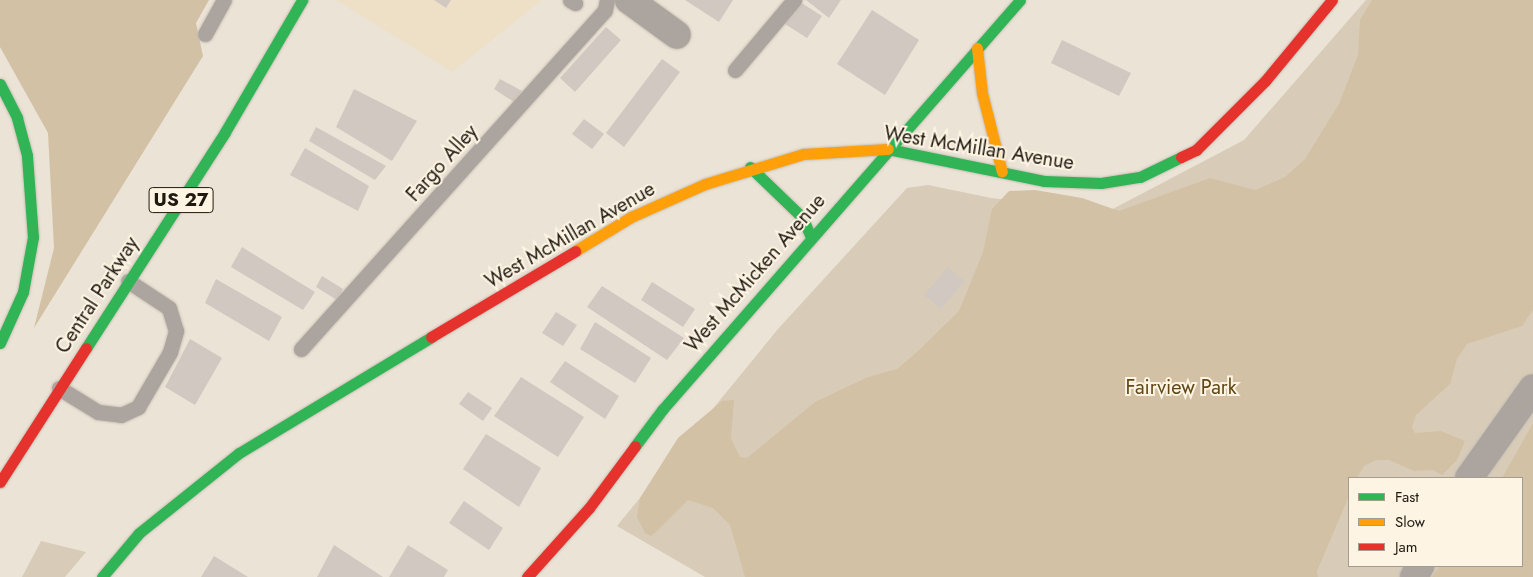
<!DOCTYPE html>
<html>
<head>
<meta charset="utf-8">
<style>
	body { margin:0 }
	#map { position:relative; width:1533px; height:577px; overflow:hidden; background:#ebe3d5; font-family:Jost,sans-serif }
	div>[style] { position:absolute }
	.built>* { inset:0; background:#eee0c7 }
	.green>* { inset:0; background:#d8ccb8 }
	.forest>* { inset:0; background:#d2c1a5 }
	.building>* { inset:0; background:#d1c8c1 }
	.roads { filter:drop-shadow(0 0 1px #c5beb3) drop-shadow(0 0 1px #c5beb3) }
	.lane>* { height:15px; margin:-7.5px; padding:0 7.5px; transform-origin:7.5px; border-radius:7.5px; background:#aba49f }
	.street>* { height:28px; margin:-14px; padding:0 14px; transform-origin:14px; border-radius:14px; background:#aba49f }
	.fast>* { height:11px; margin:-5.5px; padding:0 5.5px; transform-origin:5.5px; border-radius:5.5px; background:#30b455 }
	.slow>* { height:11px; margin:-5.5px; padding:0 5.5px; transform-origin:5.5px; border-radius:5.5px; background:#ff9f0a }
	.jam>* { height:11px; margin:-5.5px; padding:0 5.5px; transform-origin:5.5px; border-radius:5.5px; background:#e5322d }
	span { translate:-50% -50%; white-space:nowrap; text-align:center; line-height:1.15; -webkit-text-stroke:4px #fdf4e4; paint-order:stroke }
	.shield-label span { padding:1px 4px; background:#fdf4e4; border:1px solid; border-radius:4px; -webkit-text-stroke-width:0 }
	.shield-label { font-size:19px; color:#1f1910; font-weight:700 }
	.street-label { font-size:20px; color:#1f1910 }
	.park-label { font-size:20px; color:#604716 }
	.legend { position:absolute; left:1348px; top:477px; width:175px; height:90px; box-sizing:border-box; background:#fdf4e4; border:1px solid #a49c8f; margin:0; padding:6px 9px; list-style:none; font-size:15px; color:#1f1910 }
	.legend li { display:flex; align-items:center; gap:10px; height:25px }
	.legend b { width:25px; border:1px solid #a49c8f }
</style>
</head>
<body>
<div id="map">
	<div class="built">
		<div style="clip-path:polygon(336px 0,542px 0,452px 72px)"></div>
	</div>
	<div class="green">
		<div style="clip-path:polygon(evenodd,1366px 0,1533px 0,1533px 577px,705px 577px,617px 526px,778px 329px,907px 188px,928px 185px,991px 198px,1107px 212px,1244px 140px,1366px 0,1349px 478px,1522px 478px,1522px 566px,1349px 566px,1349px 478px)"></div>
		<div style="clip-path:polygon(41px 541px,86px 552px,65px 577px,22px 577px)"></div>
	</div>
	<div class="forest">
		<div style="clip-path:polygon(0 0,209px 0,196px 23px,203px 56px,34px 328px,54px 248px,48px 133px,0 47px)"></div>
		<div style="clip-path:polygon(1372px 0,1533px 0,1533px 310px,1522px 326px,1467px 344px,1457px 359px,1450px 384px,1416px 415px,1412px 427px,1415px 433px,1441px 431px,1465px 441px,1457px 460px,1442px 475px,1433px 470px,1414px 471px,1389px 460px,1376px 460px,1364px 466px,1357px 478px,1349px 478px,1349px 496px,1317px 571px,1318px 577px,745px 577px,730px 525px,713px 508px,688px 500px,656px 532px,651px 536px,645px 533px,637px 517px,640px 498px,678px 438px,722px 401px,734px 400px,731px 439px,740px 457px,747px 458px,815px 402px,868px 377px,897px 369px,918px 351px,959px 311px,983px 252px,992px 209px,1009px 191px,1035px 190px,1082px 198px,1119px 211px,1210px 178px,1255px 190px,1285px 177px,1305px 159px,1339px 104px,1358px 55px,1360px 20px)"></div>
		<div style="clip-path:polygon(1533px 423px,1533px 577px,1432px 577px,1440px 566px,1522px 566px,1522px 478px,1502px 478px)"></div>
	</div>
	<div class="building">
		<div style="clip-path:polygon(434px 0,451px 0,446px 8px)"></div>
		<div style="clip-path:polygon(685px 0,733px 0,719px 22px)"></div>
		<div style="clip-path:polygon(806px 0,841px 0,829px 18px)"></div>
		<div style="clip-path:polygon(800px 2px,822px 16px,807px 38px,785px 24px)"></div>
		<div style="clip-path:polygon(872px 10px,919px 40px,885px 95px,837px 64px)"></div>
		<div style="clip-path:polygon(606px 27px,621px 40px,575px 92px,560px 78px)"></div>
		<div style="clip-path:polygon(1062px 40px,1131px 73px,1119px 96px,1051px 63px)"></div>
		<div style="clip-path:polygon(662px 59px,680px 72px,624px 147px,606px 133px)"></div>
		<div style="clip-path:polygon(500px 79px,522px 91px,514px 102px,494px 89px)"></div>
		<div style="clip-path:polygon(354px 89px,417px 121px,392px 161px,336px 127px)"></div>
		<div style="clip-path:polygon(584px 119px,604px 134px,592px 149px,572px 134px)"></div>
		<div style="clip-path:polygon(316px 127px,386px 166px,375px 180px,309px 141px)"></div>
		<div style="clip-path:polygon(305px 148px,369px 186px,358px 211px,290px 175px)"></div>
		<div style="clip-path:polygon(242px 247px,315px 292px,303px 310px,231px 267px)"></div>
		<div style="clip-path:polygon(948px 267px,965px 281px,941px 309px,924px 295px)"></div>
		<div style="clip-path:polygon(322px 276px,343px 289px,337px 300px,316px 287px)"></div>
		<div style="clip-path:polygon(216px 279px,282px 317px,269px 341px,205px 303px)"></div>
		<div style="clip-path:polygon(652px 282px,695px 309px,683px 327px,641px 300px)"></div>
		<div style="clip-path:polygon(602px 286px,684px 338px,667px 360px,587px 307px)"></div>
		<div style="clip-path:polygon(556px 312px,577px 325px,563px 346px,542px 333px)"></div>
		<div style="clip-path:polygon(595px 322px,651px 358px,635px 383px,580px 349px)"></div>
		<div style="clip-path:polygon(190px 339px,222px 358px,195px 405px,165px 387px)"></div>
		<div style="clip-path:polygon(565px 361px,619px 396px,605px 419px,550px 382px)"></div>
		<div style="clip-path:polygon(521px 377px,584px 417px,558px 457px,494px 416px)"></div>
		<div style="clip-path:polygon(468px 392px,492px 408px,483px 421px,459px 404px)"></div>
		<div style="clip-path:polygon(486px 434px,541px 468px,519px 507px,463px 469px)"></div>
		<div style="clip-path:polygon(464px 501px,503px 528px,489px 550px,449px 523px)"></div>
		<div style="clip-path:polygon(334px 545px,383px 577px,317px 577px)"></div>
		<div style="clip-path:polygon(408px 545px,448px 570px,444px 577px,389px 577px)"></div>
		<div style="clip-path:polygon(214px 556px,248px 577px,201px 577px)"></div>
	</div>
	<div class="roads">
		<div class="lane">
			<div style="left:570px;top:0;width:6px;rotate:31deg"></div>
			<div style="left:205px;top:34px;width:39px;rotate:-61deg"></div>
			<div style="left:735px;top:70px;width:92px;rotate:-49.9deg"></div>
			<div style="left:301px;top:349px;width:455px;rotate:-48.1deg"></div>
			<div style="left:605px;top:10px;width:10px;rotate:-79deg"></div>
			<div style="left:59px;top:388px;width:46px;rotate:31.6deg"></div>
			<div style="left:98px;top:412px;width:23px;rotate:7deg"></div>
			<div style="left:121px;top:415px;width:19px;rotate:-25deg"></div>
			<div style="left:138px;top:407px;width:64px;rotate:-59.8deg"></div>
			<div style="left:170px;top:352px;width:22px;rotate:-74deg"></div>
			<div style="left:176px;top:331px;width:24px;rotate:-107deg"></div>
			<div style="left:169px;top:308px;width:49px;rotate:-146.6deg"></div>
		</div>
		<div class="street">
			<div style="left:629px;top:0;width:59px;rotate:36.1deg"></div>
			<div style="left:1469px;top:478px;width:110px;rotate:-54.6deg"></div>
			<div style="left:1414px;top:577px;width:13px;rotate:-61deg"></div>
		</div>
		<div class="fast">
			<div style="left:0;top:84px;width:38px;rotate:63deg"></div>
			<div style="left:17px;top:118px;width:39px;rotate:75deg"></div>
			<div style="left:27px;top:156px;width:81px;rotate:85.8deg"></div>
			<div style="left:33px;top:237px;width:56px;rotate:100.3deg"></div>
			<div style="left:23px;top:292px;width:56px;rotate:114.3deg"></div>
			<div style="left:888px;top:149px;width:159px;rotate:11.6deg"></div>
			<div style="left:1044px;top:181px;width:57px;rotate:2deg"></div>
			<div style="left:1101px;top:183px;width:39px;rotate:-9deg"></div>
			<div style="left:1140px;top:177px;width:46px;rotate:-26deg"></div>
			<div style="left:750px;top:167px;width:72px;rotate:43.9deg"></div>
			<div style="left:802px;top:217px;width:22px;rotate:66deg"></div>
			<div style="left:86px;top:348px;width:257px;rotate:-57.2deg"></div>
			<div style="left:225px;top:132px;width:153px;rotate:-59.7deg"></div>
			<div style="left:635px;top:446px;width:45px;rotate:-53.1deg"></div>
			<div style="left:662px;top:410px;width:544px;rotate:-48.87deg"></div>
			<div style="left:102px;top:577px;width:57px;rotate:-49.9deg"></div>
			<div style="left:139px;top:533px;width:128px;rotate:-38.7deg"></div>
			<div style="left:239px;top:453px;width:224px;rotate:-31.1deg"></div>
		</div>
		<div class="slow">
			<div style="left:977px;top:48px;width:45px;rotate:83.7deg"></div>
			<div style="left:982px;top:93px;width:81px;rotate:75.8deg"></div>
			<div style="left:575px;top:251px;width:66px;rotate:-31.3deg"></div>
			<div style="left:631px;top:217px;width:81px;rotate:-24deg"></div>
			<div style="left:705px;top:184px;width:102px;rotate:-17deg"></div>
			<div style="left:803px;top:154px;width:85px;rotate:-3.4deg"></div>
		</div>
		<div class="jam">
			<div style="left:1181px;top:157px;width:17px;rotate:-25deg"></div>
			<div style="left:1196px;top:150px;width:98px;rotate:-45deg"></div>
			<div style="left:1265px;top:81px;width:105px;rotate:-50.4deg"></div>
			<div style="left:431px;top:337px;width:168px;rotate:-30.8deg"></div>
			<div style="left:0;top:482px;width:159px;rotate:-57.3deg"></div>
			<div style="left:527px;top:577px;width:93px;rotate:-48.1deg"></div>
			<div style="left:589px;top:508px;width:77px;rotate:-53.4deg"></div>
		</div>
	</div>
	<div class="shield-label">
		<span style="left:181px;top:200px">US 27</span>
	</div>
	<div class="street-label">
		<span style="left:979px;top:148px;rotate:9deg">West McMillan Avenue</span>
		<span style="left:442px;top:163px;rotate:-48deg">Fargo Alley</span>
		<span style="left:570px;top:235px;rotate:-30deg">West McMillan Avenue</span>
		<span style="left:755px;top:273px;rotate:-49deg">West McMicken Avenue</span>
		<span style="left:97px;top:295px;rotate:-57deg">Central Parkway</span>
	</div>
	<div class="park-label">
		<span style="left:1181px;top:387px">Fairview Park</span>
	</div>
	<ul class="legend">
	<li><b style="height:6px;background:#30b455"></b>Fast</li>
	<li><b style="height:6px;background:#ff9f0a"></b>Slow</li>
	<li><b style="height:6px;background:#e5322d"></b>Jam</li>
	</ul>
</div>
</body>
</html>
